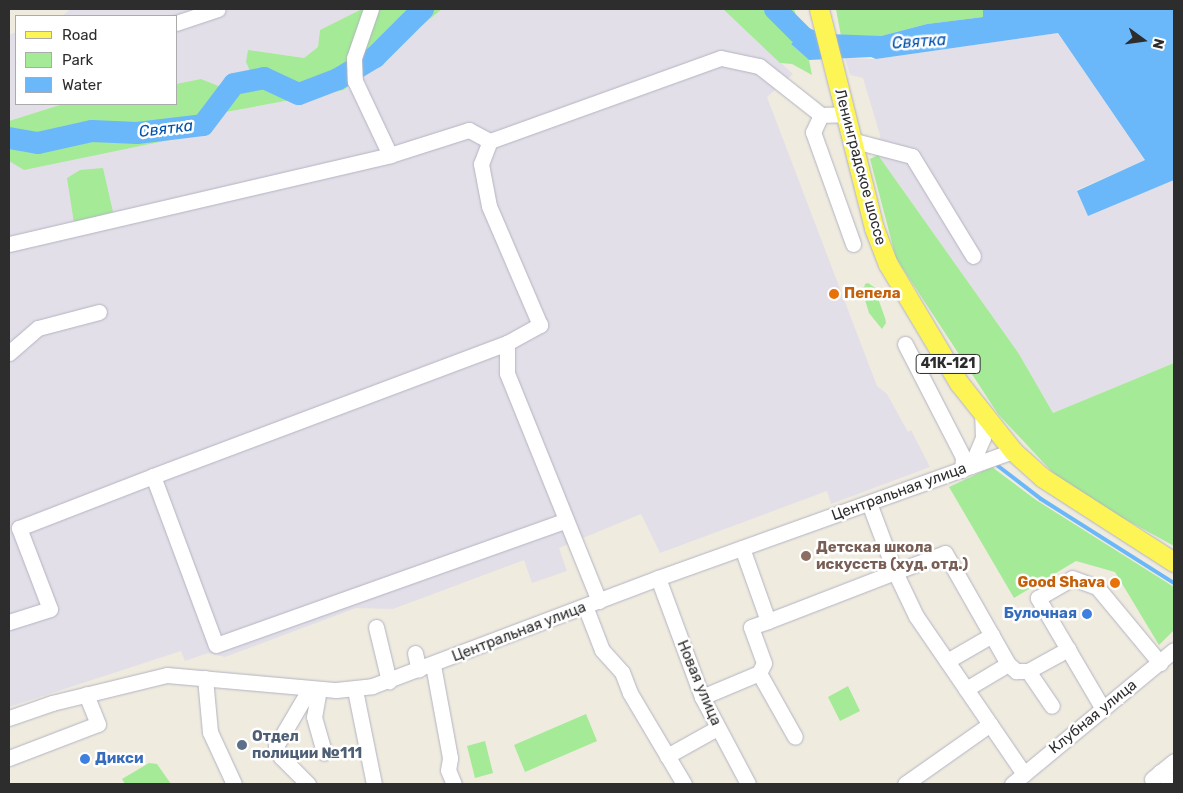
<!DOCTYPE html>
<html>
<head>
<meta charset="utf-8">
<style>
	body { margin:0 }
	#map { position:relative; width:1183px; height:793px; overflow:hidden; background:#efebdf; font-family:Rubik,sans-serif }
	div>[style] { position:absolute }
	.industrial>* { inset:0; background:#e3dfe8 }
	.green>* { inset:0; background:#a4ea97 }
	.water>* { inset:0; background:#6ab8fa }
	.stream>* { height:4px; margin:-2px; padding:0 2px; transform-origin:2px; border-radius:2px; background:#6ab8fa }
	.river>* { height:22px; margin:-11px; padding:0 11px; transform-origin:11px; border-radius:11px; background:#6ab8fa }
	.roads { filter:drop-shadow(0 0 1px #b3b3c2) drop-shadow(0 0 1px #b3b3c2) }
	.minor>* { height:15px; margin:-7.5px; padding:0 7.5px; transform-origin:7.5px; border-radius:7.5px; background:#fff }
	.major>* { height:19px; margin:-9.5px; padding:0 9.5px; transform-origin:9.5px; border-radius:9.5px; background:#fdf556 }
	.dots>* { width:14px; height:14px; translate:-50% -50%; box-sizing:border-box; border:2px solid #fff; border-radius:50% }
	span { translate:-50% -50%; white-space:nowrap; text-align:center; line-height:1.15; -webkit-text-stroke:5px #fff; paint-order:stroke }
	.shield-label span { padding:1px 4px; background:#fff; border:1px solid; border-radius:4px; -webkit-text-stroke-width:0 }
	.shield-label { font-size:14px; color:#2d2d2d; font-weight:700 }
	.street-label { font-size:15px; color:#2d2d2d }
	.food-label { font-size:15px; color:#c56008; font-weight:700 }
	.left { translate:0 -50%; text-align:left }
	.right { translate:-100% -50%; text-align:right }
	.education-label { font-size:15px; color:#785e54; font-weight:700 }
	.shop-label { font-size:15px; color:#366cbe; font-weight:700 }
	.service-label { font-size:15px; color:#4e5e75; font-weight:700 }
	.water-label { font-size:16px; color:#0152ad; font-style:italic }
	.frame { position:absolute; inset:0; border:10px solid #2d2d2d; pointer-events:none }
	.legend { position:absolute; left:15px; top:15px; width:162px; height:90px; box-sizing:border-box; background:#fff; border:1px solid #ababab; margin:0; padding:6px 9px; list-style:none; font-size:15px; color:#2d2d2d }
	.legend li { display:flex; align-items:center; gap:10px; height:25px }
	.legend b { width:25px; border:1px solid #ababab }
	.north { position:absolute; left:1118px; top:15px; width:50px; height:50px; -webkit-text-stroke:4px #fff; paint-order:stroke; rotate:104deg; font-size:14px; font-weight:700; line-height:20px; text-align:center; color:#2d2d2d }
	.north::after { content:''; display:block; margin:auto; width:18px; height:22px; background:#2d2d2d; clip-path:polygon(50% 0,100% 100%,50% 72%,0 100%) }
</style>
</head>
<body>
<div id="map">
	<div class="industrial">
		<div style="clip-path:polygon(71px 9px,362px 9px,320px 30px,318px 47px,304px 58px,262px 52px,250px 70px,221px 87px,201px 79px,176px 84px,176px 16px,62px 16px)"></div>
		<div style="clip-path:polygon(442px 9px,723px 9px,793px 74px,767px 97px,877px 386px,887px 394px,908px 432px,911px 430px,930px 467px,831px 504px,827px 491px,660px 553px,641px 514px,559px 548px,567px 571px,532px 583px,524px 560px,393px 609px,356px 608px,225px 657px,208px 653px,185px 661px,181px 651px,9px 707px,9px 161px,24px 168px,203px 133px,226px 112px,344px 90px)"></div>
		<div style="clip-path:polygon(16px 32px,16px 104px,63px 104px,9px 121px,9px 35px)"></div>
		<div style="clip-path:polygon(1058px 33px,1145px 160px,1077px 190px,1088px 215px,1174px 180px,1174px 363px,1053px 413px,1019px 354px,878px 155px,880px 135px,863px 78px,850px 75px,845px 58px,876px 59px)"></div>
	</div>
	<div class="green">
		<div style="clip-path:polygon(362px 9px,442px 9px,344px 90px,226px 112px,203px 133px,24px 170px,9px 161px,9px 121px,63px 104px,176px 104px,176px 84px,201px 79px,221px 87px,250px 71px,246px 62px,248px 50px,304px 58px,318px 47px,320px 30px)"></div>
		<div style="clip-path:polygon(723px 9px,794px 9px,802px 33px,791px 44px,809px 60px,812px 75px,792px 64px,780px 63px)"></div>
		<div style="clip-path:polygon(836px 9px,983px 9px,983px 17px,927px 24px,881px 36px,841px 36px)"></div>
		<div style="clip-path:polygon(878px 155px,1019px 354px,1053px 413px,1174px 363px,1174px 546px,1105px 508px,1056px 476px,998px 414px,896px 258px,870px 159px)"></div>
		<div style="clip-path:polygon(103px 168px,113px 212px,74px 223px,67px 178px,80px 170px)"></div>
		<div style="clip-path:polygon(868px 283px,874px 287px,885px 318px,886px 323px,882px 329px,869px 313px,863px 293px,865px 284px)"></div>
		<div style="clip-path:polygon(992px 467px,1036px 500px,1174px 587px,1174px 630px,1159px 645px,1115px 572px,1076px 561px,1014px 598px,949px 487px)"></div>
		<div style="clip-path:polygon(848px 686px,860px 711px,840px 721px,828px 697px)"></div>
		<div style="clip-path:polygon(586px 714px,597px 741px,525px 772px,514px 745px)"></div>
		<div style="clip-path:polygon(485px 741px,493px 773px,475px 778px,467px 746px)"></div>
		<div style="clip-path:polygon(149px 763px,157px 764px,171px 784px,125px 784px,122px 779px)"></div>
	</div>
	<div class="water">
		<div style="clip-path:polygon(983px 9px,1174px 9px,1174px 180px,1088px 216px,1077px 191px,1145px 160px,1058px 33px,876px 59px,871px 57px,809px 60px,791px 44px,802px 33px,881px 36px,927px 24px,983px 17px)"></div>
	</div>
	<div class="stream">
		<div style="left:998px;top:466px;width:54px;rotate:37.5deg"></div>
		<div style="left:1041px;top:499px;width:157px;rotate:32.3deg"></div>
	</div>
	<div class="river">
		<div style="left:775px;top:9px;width:41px;rotate:45deg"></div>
		<div style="left:804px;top:38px;width:25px;rotate:23deg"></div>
		<div style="left:9px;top:138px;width:29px;rotate:10deg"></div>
		<div style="left:38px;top:143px;width:55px;rotate:-12.5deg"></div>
		<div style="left:92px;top:131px;width:45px;rotate:2.5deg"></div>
		<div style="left:137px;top:133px;width:66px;rotate:-6.9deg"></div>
		<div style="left:203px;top:125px;width:51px;rotate:-52.9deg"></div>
		<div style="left:234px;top:84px;width:31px;rotate:-11deg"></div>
		<div style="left:264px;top:78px;width:38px;rotate:25deg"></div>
		<div style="left:299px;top:94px;width:42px;rotate:-21deg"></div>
		<div style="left:338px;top:79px;width:43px;rotate:-30.7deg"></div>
		<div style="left:375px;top:57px;width:68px;rotate:-45deg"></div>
	</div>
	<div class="roads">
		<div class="minor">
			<div style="left:371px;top:9px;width:52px;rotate:109.1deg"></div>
			<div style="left:354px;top:58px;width:23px;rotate:88deg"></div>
			<div style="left:355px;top:81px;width:82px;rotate:64.7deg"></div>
			<div style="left:390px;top:155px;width:83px;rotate:-17.6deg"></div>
			<div style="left:469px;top:130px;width:24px;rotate:28deg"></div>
			<div style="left:176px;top:23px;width:44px;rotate:-18.4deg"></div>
			<div style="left:821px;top:115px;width:19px;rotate:115deg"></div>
			<div style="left:813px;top:132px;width:119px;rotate:70.3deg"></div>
			<div style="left:851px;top:140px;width:63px;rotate:14.7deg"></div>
			<div style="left:912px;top:156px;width:117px;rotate:58.6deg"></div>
			<div style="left:9px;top:244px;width:391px;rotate:-13.1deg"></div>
			<div style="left:507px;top:343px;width:378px;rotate:159.4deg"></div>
			<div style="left:153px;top:476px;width:180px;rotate:69.6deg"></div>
			<div style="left:216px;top:645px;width:370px;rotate:-19.6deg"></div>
			<div style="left:905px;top:344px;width:127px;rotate:62.8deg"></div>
			<div style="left:963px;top:457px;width:13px;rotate:94deg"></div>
			<div style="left:9px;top:353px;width:38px;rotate:-41deg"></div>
			<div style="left:38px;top:328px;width:63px;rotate:-14.7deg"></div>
			<div style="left:971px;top:466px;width:30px;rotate:-67deg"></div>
			<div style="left:983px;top:438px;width:26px;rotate:-92deg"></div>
			<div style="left:869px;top:503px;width:74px;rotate:69.4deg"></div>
			<div style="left:895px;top:572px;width:53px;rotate:-20.8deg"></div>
			<div style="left:945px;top:553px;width:128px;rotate:60.4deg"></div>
			<div style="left:1008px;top:664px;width:11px;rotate:41deg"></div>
			<div style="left:1016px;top:671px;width:12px"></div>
			<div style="left:1028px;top:671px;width:46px;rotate:-28.8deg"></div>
			<div style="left:742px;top:548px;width:77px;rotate:70.4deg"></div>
			<div style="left:768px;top:621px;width:136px;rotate:-21.1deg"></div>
			<div style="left:895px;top:572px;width:49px;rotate:64.5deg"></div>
			<div style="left:916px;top:616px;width:88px;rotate:55.6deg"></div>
			<div style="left:658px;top:578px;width:127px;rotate:69.7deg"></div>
			<div style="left:702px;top:697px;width:98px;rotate:62.1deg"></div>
			<div style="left:599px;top:601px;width:246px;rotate:-112deg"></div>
			<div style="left:507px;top:373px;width:30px;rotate:-90deg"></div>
			<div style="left:507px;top:343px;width:38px;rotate:-29deg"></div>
			<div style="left:540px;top:325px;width:129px;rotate:-113.2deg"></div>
			<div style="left:489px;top:206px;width:43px;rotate:-100.8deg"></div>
			<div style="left:481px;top:164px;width:25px;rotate:-69deg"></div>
			<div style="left:490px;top:141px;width:245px;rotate:-19.8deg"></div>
			<div style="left:721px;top:58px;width:39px;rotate:12deg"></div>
			<div style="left:759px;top:66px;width:79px;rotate:38.3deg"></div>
			<div style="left:821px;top:115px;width:23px;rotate:-2deg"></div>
			<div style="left:585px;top:606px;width:47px;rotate:68.9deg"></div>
			<div style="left:602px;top:650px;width:30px;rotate:48deg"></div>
			<div style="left:622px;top:672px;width:22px;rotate:69deg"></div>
			<div style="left:630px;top:693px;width:106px;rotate:59.3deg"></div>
			<div style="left:9px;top:622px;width:43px;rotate:-17.6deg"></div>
			<div style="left:50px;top:609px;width:87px;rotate:-110.9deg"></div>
			<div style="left:19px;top:528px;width:144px;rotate:-21.2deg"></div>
			<div style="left:376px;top:627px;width:56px;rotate:76.5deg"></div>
			<div style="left:415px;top:653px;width:17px;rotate:77deg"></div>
			<div style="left:947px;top:661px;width:52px;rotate:-30deg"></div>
			<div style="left:1008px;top:664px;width:49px;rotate:149.2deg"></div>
			<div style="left:966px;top:689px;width:103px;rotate:55.7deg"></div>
			<div style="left:433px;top:665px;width:95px;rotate:79.6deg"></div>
			<div style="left:450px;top:758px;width:12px;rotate:99deg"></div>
			<div style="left:448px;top:770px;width:15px;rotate:67deg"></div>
			<div style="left:1028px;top:671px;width:42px;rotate:55.6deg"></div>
			<div style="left:759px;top:673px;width:73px;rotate:60.6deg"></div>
			<div style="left:205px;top:678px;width:54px;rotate:84.7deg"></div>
			<div style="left:210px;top:732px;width:57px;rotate:65.2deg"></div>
			<div style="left:319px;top:689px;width:28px;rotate:100deg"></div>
			<div style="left:314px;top:717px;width:37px;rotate:74deg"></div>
			<div style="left:355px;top:690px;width:96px;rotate:78.6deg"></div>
			<div style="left:702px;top:697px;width:62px;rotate:-22.8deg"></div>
			<div style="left:759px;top:673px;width:11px;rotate:-63deg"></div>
			<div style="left:764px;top:663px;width:38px;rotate:-110deg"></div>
			<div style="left:751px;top:627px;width:18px;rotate:-19deg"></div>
			<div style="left:1103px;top:709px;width:129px;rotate:-120.4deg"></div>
			<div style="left:1038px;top:598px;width:39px;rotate:-30deg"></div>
			<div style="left:1072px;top:578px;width:27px;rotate:20deg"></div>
			<div style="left:1097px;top:587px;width:99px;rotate:50.3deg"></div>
			<div style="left:9px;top:718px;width:46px;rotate:-19.2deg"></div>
			<div style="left:52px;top:703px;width:118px;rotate:-13.7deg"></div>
			<div style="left:167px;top:675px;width:170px;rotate:5.1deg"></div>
			<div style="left:336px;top:690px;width:36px;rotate:-6deg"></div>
			<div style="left:372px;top:686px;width:306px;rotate:-20.7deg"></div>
			<div style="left:658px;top:578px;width:377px;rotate:-19.7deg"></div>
			<div style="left:667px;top:756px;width:57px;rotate:-29.2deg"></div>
			<div style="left:9px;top:758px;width:95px;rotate:-20.9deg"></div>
			<div style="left:98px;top:724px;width:32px;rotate:-112deg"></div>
			<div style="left:1160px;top:772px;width:18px;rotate:41deg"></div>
			<div style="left:1152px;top:779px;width:28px;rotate:-39deg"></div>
			<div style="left:308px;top:784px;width:38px;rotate:-135deg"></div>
			<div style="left:281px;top:757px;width:12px;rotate:-114deg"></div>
			<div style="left:276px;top:746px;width:67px;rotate:-59.6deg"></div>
			<div style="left:905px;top:784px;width:104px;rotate:-35.2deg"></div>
			<div style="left:1012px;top:784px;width:210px;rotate:-39.6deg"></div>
		</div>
		<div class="major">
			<div style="left:819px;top:9px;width:226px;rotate:75.9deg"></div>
			<div style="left:874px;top:228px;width:39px;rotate:69deg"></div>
			<div style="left:888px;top:264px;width:139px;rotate:59.2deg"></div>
			<div style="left:959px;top:383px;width:87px;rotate:51.5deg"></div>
			<div style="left:1013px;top:451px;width:40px;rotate:42deg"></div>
			<div style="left:1043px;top:478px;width:156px;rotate:32.7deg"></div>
		</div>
	</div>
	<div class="dots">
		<div style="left:834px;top:294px;background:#e8710a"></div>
		<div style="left:806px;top:556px;background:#8d6e63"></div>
		<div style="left:1115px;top:583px;background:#e8710a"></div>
		<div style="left:1087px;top:614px;background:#3f7fe0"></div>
		<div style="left:242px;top:745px;background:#5c6f8a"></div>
		<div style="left:85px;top:759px;background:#3f7fe0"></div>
	</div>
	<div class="shield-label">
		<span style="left:948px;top:364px">41К-121</span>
	</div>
	<div class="street-label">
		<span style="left:860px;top:167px;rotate:75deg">Ленинградское шоссе</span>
		<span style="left:899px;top:492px;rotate:-20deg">Центральная улица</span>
		<span style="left:519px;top:632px;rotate:-21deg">Центральная улица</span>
		<span style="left:699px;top:683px;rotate:67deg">Новая улица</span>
		<span style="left:1093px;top:717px;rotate:-39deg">Клубная улица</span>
	</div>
	<div class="food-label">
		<span class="left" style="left:844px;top:294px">Пепела</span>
		<span class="right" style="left:1105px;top:583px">Good Shava</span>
	</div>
	<div class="education-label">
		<span class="left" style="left:816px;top:556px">Детская школа<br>искусств (худ. отд.)</span>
	</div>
	<div class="shop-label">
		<span class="right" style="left:1077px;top:614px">Булочная</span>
		<span class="left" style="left:95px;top:759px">Дикси</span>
	</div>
	<div class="service-label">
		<span class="left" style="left:252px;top:745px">Отдел<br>полиции №111</span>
	</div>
	<div class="water-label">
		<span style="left:919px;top:42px;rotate:-4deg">Святка</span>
		<span style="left:166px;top:129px;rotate:-7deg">Святка</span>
	</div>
	<div class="frame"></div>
	<ul class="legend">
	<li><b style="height:6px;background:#fdf556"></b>Road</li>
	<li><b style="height:14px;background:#a4ea97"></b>Park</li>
	<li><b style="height:14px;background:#6ab8fa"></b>Water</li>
	</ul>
	<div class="north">N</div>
</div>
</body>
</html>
